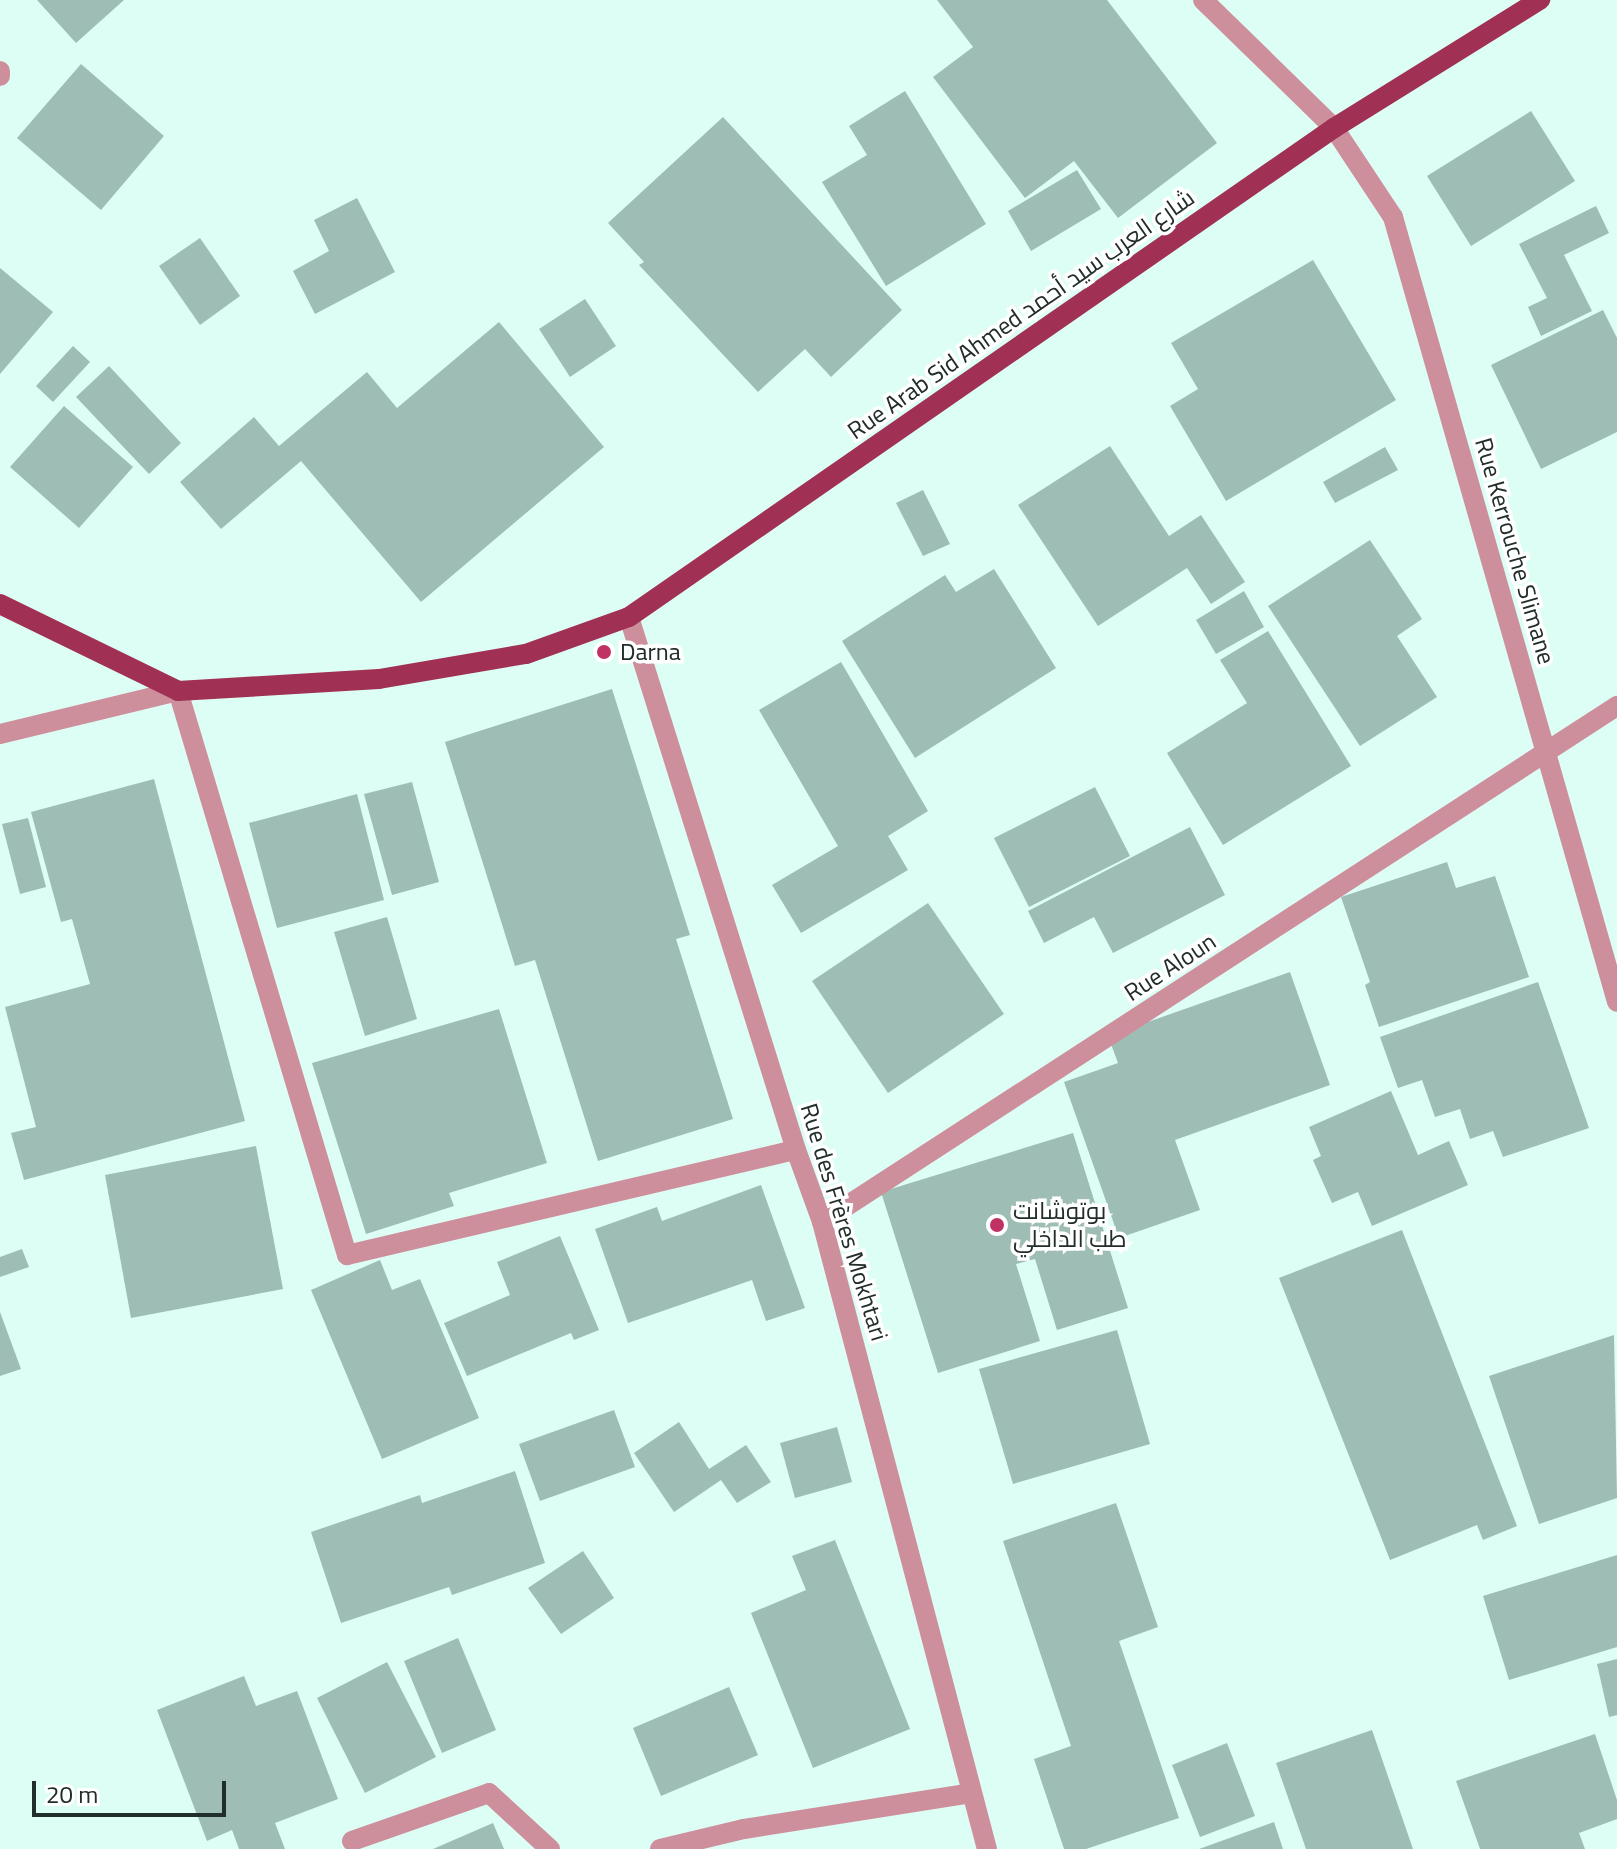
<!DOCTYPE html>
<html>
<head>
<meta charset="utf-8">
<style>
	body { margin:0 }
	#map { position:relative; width:1617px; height:1849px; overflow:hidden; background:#ddfef5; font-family:Georgia,Cairo,serif }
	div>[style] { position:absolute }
	.building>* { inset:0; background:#9ebdb4 }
	.minor>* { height:20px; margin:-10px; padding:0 10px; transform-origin:10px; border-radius:10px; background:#ce8f9d }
	.major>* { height:20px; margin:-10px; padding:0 10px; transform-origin:10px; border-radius:10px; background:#a03155 }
	.dots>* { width:22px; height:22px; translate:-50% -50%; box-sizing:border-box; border:4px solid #fff; border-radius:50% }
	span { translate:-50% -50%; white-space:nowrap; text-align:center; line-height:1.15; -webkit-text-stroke:7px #fff; paint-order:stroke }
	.street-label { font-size:24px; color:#222e2b }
	.poi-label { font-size:24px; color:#222e2b }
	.left { translate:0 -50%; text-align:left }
	.scale { position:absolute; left:32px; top:1781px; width:194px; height:36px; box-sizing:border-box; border:4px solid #222e2b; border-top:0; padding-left:10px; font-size:24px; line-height:28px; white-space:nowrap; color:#222e2b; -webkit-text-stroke:6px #fff; paint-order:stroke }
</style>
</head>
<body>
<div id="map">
	<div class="building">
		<div style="clip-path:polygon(37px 0,124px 0,76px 43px)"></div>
		<div style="clip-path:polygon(937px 0,1107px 0,1217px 143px,1118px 218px,1074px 161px,1025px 198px,933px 77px,973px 47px)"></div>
		<div style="clip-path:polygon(81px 64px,164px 136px,101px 210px,17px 138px)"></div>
		<div style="clip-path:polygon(905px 91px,986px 224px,886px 286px,822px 182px,867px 155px,849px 126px)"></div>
		<div style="clip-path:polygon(1531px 111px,1575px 181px,1471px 246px,1427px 176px)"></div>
		<div style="clip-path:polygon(723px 117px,902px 310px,831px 377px,805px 349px,758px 392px,639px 265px,644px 262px,608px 223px)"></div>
		<div style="clip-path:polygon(1077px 170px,1101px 209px,1031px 251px,1008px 211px)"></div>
		<div style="clip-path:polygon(357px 198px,395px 272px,315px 314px,293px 271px,329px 251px,314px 220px)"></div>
		<div style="clip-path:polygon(1596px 206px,1609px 233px,1564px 255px,1592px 311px,1541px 336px,1528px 307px,1547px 298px,1519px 244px)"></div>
		<div style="clip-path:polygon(200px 238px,240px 296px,200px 325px,159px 266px)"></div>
		<div style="clip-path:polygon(1313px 260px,1396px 400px,1226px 501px,1170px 406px,1198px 389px,1171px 343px)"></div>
		<div style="clip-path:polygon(0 268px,53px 312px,0 374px)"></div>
		<div style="clip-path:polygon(585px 299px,616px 346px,570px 377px,539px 329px)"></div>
		<div style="clip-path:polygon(1603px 310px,1617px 338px,1617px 432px,1541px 469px,1491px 365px)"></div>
		<div style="clip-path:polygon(499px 322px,604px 447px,421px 602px,301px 461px,221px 529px,180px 482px,254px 417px,279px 446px,367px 372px,397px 408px)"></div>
		<div style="clip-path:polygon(73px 346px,90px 362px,53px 402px,36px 386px)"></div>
		<div style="clip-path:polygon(109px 366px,181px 443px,149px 474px,76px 397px)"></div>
		<div style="clip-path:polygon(64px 406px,133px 467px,79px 528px,10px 467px)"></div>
		<div style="clip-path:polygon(1110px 446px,1169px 536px,1201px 515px,1245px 582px,1211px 604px,1187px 568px,1098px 626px,1018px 505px)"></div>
		<div style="clip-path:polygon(1385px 447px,1398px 470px,1335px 503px,1323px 482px)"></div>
		<div style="clip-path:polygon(923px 490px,950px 544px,923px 556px,896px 503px)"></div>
		<div style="clip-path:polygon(1370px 540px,1422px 619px,1397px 636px,1437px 697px,1360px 746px,1268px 606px)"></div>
		<div style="clip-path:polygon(994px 569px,1056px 668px,915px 758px,842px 641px,945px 575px,956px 592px)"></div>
		<div style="clip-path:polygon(1244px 591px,1264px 627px,1216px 654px,1196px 620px)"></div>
		<div style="clip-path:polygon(1268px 631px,1351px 766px,1223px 845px,1167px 753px,1247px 703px,1220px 660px)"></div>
		<div style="clip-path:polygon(841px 662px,928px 811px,888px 836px,908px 870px,801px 933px,772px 885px,838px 846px,759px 710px)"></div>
		<div style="clip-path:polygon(612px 689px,690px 935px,676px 939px,733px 1119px,598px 1161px,535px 960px,515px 966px,445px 742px)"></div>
		<div style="clip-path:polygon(154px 779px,245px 1121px,24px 1180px,11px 1133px,36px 1127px,5px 1007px,90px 984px,72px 919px,61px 922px,31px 812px)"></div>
		<div style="clip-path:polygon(412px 782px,439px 882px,392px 895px,364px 794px)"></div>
		<div style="clip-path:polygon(1095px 787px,1130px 856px,1029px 907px,994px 838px)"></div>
		<div style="clip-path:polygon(357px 794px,384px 900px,277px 928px,249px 823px)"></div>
		<div style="clip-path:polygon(28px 818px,46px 887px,20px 894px,2px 824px)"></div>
		<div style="clip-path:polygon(1190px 827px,1225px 895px,1113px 953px,1094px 917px,1044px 943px,1028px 911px)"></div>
		<div style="clip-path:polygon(1447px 862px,1456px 888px,1495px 876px,1529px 977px,1379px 1027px,1365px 985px,1370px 982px,1341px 897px)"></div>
		<div style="clip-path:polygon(928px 903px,1004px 1014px,888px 1093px,812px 981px)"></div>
		<div style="clip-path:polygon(387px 917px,417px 1019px,365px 1036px,334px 932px)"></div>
		<div style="clip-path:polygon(1290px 972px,1330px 1085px,1175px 1140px,1200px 1210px,1119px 1238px,1064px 1082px,1118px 1063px,1108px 1036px)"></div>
		<div style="clip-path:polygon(1538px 982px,1589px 1128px,1503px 1157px,1493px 1131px,1470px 1139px,1460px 1109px,1435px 1117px,1422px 1080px,1398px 1088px,1380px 1037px)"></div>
		<div style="clip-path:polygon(499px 1009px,547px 1163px,449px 1193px,454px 1206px,366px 1234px,312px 1063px)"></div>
		<div style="clip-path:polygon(1391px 1091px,1418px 1155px,1449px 1141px,1468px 1185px,1372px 1226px,1358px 1192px,1332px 1203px,1313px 1160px,1321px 1156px,1309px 1127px)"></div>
		<div style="clip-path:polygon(1073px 1133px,1128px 1308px,1057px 1330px,1035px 1259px,1016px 1264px,1040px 1341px,938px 1373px,881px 1192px)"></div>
		<div style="clip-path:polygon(256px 1146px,283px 1289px,131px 1318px,105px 1175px)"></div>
		<div style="clip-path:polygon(761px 1185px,805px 1308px,766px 1321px,752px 1280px,628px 1323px,595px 1229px,657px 1207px,662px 1221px)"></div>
		<div style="clip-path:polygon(1402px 1230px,1517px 1526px,1483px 1540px,1477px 1525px,1390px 1560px,1279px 1278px)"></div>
		<div style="clip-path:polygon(560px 1236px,599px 1330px,574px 1340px,571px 1333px,467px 1376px,444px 1323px,510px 1295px,497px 1262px)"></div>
		<div style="clip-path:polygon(22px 1249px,29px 1267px,0 1277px,0 1257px)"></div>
		<div style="clip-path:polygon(380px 1260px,392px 1290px,420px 1279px,479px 1418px,382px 1459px,311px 1290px)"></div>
		<div style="clip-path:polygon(0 1312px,21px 1369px,0 1376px)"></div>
		<div style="clip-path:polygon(1117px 1330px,1150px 1444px,1013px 1484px,979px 1369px)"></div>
		<div style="clip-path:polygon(1614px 1335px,1617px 1498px,1539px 1524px,1489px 1376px)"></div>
		<div style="clip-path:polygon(614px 1410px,635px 1467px,540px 1501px,519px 1444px)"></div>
		<div style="clip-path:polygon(679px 1422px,709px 1469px,746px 1445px,771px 1482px,737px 1503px,721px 1480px,674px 1512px,634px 1453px)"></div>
		<div style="clip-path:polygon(837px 1427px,852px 1482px,795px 1498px,780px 1443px)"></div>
		<div style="clip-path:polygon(515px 1471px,545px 1563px,452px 1595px,449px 1587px,341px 1623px,311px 1532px,420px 1495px,422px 1503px)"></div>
		<div style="clip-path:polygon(1116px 1503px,1158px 1627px,1119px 1641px,1179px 1818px,1086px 1849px,1064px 1849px,1034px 1759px,1071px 1746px,1003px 1541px)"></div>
		<div style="clip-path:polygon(835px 1540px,910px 1729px,813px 1768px,751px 1613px,806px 1590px,792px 1556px)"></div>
		<div style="clip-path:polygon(583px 1551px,614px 1598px,561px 1634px,528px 1588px)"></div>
		<div style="clip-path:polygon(1617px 1555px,1617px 1647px,1509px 1680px,1483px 1596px)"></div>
		<div style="clip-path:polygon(458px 1638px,496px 1730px,442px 1753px,404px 1661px)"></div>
		<div style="clip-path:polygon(1617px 1659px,1617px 1715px,1609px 1717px,1597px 1664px)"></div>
		<div style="clip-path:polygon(387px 1662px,436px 1757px,365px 1793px,317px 1698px)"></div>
		<div style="clip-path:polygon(244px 1676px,256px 1706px,297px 1691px,338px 1799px,275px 1823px,285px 1849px,239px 1849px,232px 1830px,207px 1841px,157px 1710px)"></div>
		<div style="clip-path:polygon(729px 1687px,758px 1755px,661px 1796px,633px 1728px)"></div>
		<div style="clip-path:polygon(1372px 1730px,1413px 1849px,1306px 1849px,1276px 1763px)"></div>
		<div style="clip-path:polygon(1595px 1734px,1617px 1800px,1617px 1819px,1579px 1833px,1585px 1849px,1480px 1849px,1456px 1781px)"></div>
		<div style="clip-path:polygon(1227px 1743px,1255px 1816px,1200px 1837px,1172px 1765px)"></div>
		<div style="clip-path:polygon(1274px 1822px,1283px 1849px,1199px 1849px)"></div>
		<div style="clip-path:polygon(493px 1823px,504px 1849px,433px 1849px)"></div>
	</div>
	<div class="minor">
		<div style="left:1203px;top:0;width:183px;rotate:44.3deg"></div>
		<div style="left:1334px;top:128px;width:107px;rotate:56.5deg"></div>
		<div style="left:1393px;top:217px;width:816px;rotate:74.07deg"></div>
		<div style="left:0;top:71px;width:5px;rotate:90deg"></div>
		<div style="left:629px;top:617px;width:559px;rotate:72.6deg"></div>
		<div style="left:796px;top:1150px;width:77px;rotate:70.1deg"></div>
		<div style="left:822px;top:1222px;width:648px;rotate:75.26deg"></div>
		<div style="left:0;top:734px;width:183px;rotate:-13.6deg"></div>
		<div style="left:178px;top:691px;width:589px;rotate:73.32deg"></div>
		<div style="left:347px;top:1255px;width:461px;rotate:-13.2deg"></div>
		<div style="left:822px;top:1222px;width:948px;rotate:-32.99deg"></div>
		<div style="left:352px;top:1841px;width:145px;rotate:-19.3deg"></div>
		<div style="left:489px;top:1793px;width:83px;rotate:42.6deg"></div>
		<div style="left:660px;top:1849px;width:86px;rotate:-13.4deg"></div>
		<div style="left:744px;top:1829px;width:230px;rotate:-9deg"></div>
	</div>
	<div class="major">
		<div style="left:0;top:604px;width:198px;rotate:26deg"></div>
		<div style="left:178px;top:691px;width:201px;rotate:-3.4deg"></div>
		<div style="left:379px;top:679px;width:149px;rotate:-9.7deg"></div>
		<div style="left:526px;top:654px;width:109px;rotate:-19.8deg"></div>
		<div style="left:629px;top:617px;width:858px;rotate:-34.75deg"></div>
		<div style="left:1334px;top:128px;width:243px;rotate:-31.9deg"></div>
	</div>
	<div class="dots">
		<div style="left:604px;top:652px;background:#c03263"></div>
		<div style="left:997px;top:1225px;background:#c03263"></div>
	</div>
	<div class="street-label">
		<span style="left:1021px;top:314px;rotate:-35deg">Rue Arab Sid Ahmed شارع العرب سيد أحمد</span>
		<span style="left:1515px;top:551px;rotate:74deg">Rue Kerrouche Slimane</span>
		<span style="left:1170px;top:967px;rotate:-33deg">Rue Aloun</span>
		<span style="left:844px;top:1222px;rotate:73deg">Rue des Frères Mokhtari</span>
	</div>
	<div class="poi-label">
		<span class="left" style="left:620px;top:652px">Darna</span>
		<span class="left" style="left:1013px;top:1225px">بوتوشانت<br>طب الداخلي</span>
	</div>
	<div class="scale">20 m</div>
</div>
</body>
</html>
